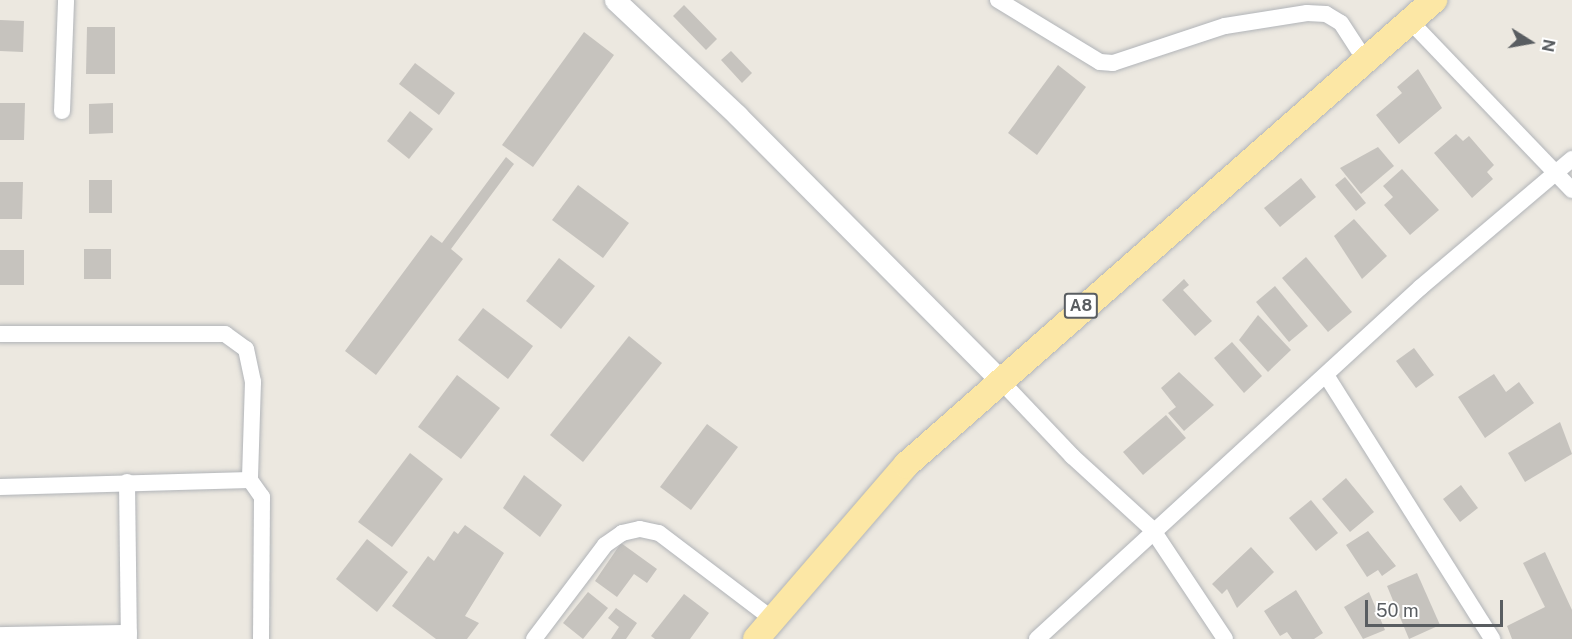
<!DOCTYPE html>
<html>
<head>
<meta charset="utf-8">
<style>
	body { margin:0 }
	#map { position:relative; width:1572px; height:639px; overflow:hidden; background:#ece8e0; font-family:"Public Sans",sans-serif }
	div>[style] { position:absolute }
	.building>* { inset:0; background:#c6c3be }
	.roads { filter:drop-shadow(0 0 2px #b1b4b8) drop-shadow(0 0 2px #b1b4b8) }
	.minor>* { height:16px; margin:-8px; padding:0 8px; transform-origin:8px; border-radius:8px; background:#fff }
	.tertiary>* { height:21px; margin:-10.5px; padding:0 10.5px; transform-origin:10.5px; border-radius:10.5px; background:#fff }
	.primary>* { height:26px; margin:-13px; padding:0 13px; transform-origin:13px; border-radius:13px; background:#fce7a5 }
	span { translate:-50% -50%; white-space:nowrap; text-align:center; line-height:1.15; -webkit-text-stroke:4.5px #fff; paint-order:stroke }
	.shield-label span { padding:2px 4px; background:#fff; border:2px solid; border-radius:4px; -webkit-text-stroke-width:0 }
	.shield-label { font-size:16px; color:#595d61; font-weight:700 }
	.north { position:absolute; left:1500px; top:12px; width:60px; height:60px; -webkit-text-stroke:4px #fff; paint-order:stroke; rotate:101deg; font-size:16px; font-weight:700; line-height:24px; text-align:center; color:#595d61 }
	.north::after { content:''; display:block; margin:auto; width:21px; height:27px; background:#595d61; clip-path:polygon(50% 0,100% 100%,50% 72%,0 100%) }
	.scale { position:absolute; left:1365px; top:600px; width:138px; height:27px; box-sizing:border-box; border:3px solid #595d61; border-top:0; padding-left:8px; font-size:18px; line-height:21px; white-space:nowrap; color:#595d61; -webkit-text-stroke:4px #fff; paint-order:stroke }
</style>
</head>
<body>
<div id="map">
	<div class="building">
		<div style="clip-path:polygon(684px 5px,717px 39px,706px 50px,673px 16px)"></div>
		<div style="clip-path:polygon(0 20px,24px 21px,23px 52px,0 51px)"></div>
		<div style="clip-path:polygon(87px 27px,115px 27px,115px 74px,86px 74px)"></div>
		<div style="clip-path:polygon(584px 32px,614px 55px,533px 167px,502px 145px)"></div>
		<div style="clip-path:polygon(731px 51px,752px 73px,742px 83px,721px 60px)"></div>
		<div style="clip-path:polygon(415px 63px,455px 93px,439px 115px,399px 84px)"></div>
		<div style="clip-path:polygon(1058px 65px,1086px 87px,1037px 155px,1008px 133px)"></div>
		<div style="clip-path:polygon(1418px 69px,1442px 108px,1399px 144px,1376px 115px,1402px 93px,1397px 87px)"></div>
		<div style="clip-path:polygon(0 103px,25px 103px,24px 140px,0 140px)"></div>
		<div style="clip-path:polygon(113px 103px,113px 133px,89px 134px,89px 104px)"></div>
		<div style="clip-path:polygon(410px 111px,433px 129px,409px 159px,387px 141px)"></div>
		<div style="clip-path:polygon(1456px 134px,1463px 141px,1469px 136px,1494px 165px,1487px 172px,1493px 179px,1472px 198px,1434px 153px)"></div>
		<div style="clip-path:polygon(1378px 147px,1394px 166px,1361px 194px,1340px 168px)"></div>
		<div style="clip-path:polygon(506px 157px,514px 164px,451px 249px,463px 259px,376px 375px,345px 351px,431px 235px,442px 243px)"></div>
		<div style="clip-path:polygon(1402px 169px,1439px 210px,1410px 235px,1384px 205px,1393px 197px,1383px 186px)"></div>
		<div style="clip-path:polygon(1345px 177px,1366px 203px,1356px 211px,1335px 185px)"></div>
		<div style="clip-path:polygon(1301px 178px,1316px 197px,1280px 227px,1264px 208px)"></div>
		<div style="clip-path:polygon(89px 180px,112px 180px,112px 213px,89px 213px)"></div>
		<div style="clip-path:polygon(0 182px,23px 182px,22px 219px,0 219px)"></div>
		<div style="clip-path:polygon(578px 185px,629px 223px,603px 258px,552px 220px)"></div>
		<div style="clip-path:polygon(1354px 219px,1387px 256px,1362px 279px,1334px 236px)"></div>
		<div style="clip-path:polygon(84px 249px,111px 249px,111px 279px,84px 279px)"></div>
		<div style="clip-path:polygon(0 250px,24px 250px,24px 285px,0 285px)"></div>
		<div style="clip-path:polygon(1306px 257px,1352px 312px,1328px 332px,1282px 278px)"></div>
		<div style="clip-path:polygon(559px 258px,595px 286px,561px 329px,526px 301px)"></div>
		<div style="clip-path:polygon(1184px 279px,1189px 285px,1183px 290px,1212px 321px,1195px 336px,1162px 300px)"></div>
		<div style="clip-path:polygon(1275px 286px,1308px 326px,1289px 342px,1256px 302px)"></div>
		<div style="clip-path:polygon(483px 308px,533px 346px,508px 379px,458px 340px)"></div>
		<div style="clip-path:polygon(1258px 315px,1291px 350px,1268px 372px,1239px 340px)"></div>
		<div style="clip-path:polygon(629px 336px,662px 363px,583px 462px,550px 435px)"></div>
		<div style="clip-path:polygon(1232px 342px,1262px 376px,1244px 393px,1214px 358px)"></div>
		<div style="clip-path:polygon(1414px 348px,1434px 375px,1416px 388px,1396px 361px)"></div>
		<div style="clip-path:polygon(1179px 372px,1214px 405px,1184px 431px,1168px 413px,1176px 407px,1161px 388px)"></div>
		<div style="clip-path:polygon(1494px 374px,1506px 392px,1519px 382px,1534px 403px,1485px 438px,1458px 397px)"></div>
		<div style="clip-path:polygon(457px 375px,500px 408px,461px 459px,418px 427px)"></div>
		<div style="clip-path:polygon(1166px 415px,1186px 438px,1143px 475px,1123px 452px)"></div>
		<div style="clip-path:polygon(1560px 422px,1572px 454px,1525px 482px,1508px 453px)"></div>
		<div style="clip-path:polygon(707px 424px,738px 447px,691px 510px,660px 487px)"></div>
		<div style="clip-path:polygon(410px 453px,443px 479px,392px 547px,358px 522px)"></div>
		<div style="clip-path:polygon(524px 475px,562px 505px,540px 537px,503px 508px)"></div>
		<div style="clip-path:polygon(1346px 478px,1374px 512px,1350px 532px,1322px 499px)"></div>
		<div style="clip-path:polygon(1461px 485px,1478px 508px,1460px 522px,1443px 499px)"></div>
		<div style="clip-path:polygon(1311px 500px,1338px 533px,1316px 551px,1289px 518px)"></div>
		<div style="clip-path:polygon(465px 525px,504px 553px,465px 616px,479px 623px,467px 639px,436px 639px,392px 606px,428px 556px,434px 561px,454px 531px,458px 534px)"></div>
		<div style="clip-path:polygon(1368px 531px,1396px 566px,1382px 576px,1378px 570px,1367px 577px,1346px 545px)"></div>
		<div style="clip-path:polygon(367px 539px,408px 572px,377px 612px,336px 579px)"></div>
		<div style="clip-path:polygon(621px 543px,657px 569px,647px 583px,634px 574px,617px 597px,595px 581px)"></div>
		<div style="clip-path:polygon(1251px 547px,1274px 572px,1237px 608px,1227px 589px,1222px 594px,1212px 584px)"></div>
		<div style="clip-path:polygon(1545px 552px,1572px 610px,1572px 639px,1512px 639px,1507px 626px,1545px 607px,1523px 563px)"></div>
		<div style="clip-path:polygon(1417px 573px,1440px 625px,1409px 639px,1387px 586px)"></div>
		<div style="clip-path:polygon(1296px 590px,1323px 633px,1314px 639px,1292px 639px,1287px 632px,1280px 636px,1264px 611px)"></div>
		<div style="clip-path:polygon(588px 592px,608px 608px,583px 639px,563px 623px)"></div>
		<div style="clip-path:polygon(1369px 592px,1385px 630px,1363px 639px,1344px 607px)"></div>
		<div style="clip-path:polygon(684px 594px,709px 613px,690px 639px,655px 639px,651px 636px)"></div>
		<div style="clip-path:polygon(616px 608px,637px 623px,626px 639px,611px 639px,619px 627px,608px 618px)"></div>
	</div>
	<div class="roads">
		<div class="minor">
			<div style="left:998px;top:0;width:119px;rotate:31.3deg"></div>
			<div style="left:1100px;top:62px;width:13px;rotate:4deg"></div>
			<div style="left:1113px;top:63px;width:118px;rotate:-18.3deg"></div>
			<div style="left:1225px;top:26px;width:83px;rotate:-9deg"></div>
			<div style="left:1307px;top:13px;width:19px;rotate:3deg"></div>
			<div style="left:1326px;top:14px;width:17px;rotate:31deg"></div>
			<div style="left:1341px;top:23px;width:44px;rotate:57deg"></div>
			<div style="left:1410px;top:21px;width:234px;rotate:46.2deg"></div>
			<div style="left:62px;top:111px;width:111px;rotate:-87.9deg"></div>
			<div style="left:0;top:334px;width:225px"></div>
			<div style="left:225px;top:334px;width:26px;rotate:36deg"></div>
			<div style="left:246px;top:349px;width:34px;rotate:78deg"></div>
			<div style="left:253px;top:382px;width:98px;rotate:91.8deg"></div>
			<div style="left:1326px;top:375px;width:312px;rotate:57.8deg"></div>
			<div style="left:1000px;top:380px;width:105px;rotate:46.5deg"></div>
			<div style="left:1072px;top:456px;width:108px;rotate:42.4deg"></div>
			<div style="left:1152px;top:529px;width:132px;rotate:56.4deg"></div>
			<div style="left:127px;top:482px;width:157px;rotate:89.3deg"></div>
			<div style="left:0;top:487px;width:250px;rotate:-1.6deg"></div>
			<div style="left:250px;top:480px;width:21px;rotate:55deg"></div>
			<div style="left:262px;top:497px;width:142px;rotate:90.4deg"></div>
			<div style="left:0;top:635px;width:129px;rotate:-0.9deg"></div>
			<div style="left:534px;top:639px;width:118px;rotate:-52.9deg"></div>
			<div style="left:605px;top:545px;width:21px;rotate:-35deg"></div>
			<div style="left:622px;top:533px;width:18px;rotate:-13deg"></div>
			<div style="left:640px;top:529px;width:19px;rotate:12deg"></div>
			<div style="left:659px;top:533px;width:141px;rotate:37.2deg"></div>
			<div style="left:1037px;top:639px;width:521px;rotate:-42.51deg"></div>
			<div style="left:1421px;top:287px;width:198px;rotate:-40.3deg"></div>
		</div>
		<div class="tertiary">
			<div style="left:615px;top:0;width:168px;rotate:43.3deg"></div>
			<div style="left:737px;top:115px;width:373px;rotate:45.2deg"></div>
		</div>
		<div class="primary">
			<div style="left:756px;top:639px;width:230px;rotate:-49.2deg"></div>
			<div style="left:906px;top:465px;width:704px;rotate:-41.37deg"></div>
		</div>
	</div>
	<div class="shield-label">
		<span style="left:1081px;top:306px">A8</span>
	</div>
	<div class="north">N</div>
	<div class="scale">50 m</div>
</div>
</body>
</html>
